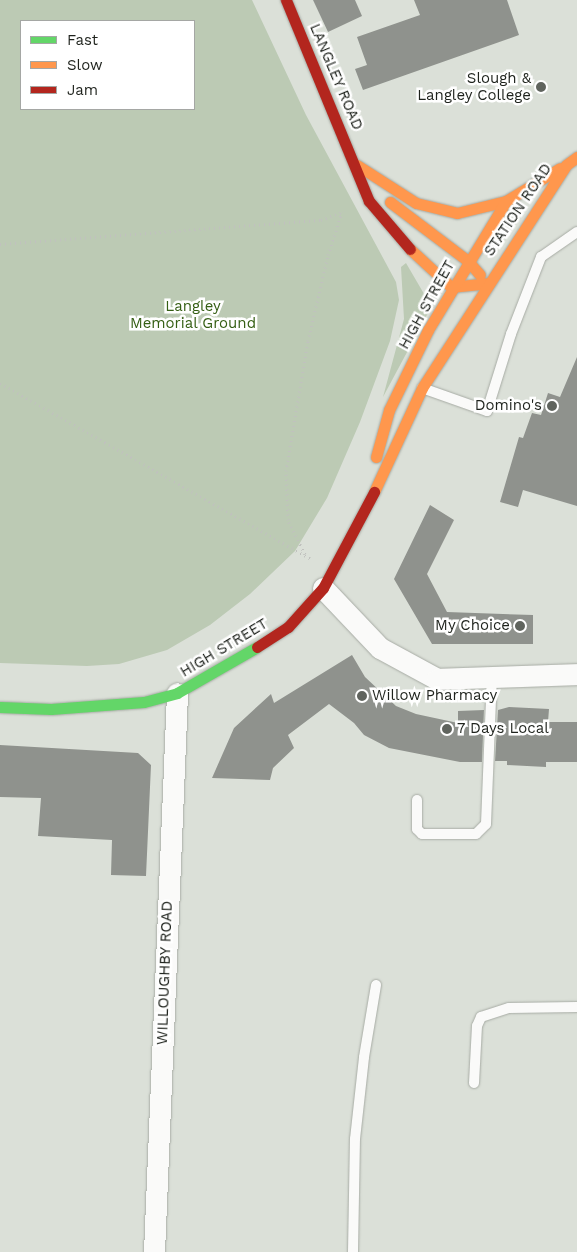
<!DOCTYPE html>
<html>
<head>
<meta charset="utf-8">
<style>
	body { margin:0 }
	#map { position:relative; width:577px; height:1252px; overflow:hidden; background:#dbe0d8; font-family:"Work Sans",sans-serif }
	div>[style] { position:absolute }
	.green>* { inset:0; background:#bccab4 }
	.building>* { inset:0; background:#8f928d }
	.path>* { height:3px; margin-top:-1.5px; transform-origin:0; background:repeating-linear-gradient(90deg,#c0c1be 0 1px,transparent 0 5px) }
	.roads { filter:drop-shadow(0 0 1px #a7aba4) drop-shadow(0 0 1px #a7aba4) }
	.lane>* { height:10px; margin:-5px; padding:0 5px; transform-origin:5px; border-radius:5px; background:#fafaf9 }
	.street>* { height:21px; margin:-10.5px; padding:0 10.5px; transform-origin:10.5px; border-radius:10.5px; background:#fafaf9 }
	.fast>* { height:11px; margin:-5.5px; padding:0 5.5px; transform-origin:5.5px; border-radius:5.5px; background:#63d668 }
	.slow>* { height:11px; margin:-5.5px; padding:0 5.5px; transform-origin:5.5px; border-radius:5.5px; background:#ff974d }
	.jam>* { height:11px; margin:-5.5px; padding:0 5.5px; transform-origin:5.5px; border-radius:5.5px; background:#b3261e }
	.dots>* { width:14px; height:14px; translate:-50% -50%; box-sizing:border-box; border:2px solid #fff; border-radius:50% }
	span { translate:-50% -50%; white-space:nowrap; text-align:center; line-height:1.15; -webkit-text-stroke:5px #fff; paint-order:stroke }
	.street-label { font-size:15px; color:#1e221c }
	.poi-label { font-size:15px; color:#1e221c }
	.right { translate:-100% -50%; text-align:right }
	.left { translate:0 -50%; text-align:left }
	.park-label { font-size:15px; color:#345e13 }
	.legend { position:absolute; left:20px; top:20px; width:175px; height:90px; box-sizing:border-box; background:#fff; border:1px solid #a5a7a4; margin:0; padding:6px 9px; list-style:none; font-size:15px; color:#1e221c }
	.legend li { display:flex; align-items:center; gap:10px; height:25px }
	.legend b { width:25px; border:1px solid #a5a7a4 }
</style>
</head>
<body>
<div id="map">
	<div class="green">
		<div style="clip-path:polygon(evenodd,0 0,252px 0,306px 115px,396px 282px,399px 300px,390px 341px,360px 422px,327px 498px,295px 551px,250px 594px,210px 625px,167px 650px,119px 664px,87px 666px,0 663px,0 0,194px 21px,194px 109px,21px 109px,21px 21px,194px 21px)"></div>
		<div style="clip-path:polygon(406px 263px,427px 299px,428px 313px,383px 397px,404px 319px,401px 267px)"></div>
	</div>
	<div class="building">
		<div style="clip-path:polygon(313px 0,355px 0,362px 16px,328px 32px)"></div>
		<div style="clip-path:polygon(414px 0,507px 0,519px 35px,363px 90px,355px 69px,367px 65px,357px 37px,420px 15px)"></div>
		<div style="clip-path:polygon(577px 357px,577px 506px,523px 490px,518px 507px,500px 502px,519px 437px,523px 438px,532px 413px,541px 415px,548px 393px,560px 397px)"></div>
		<div style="clip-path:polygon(430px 505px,454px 520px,427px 574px,447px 612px,533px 615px,533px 644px,432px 644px,394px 579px)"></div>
		<div style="clip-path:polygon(352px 655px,365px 677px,396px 706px,416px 714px,458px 723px,458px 711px,484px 710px,482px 762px,460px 762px,389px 748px,364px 735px,354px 723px,329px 704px,288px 735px,294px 748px,273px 768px,270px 780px,212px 778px,234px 728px,271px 694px,274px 703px)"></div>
		<div style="clip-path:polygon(509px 707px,549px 709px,548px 722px,577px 722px,577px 762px,546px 762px,546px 767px,507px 765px,507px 761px,495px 761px,498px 710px)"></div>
		<div style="clip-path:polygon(0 745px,138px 753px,151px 765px,146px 876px,111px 875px,112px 840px,38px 836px,41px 798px,0 797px)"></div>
	</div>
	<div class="path">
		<div style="left:0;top:244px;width:322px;rotate:-4.3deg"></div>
		<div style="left:321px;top:220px;width:25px;rotate:-21deg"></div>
		<div style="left:0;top:383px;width:357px;rotate:29.5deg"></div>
		<div style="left:305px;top:554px;width:38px;rotate:-117deg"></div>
		<div style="left:288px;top:520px;width:49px;rotate:-92.3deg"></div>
		<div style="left:286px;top:471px;width:132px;rotate:-80.4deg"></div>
		<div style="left:308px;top:341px;width:88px;rotate:-76.9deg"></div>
		<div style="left:328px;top:255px;width:45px;rotate:-72deg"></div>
	</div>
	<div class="roads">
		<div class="lane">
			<div style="left:422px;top:388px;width:69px;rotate:19.5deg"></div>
			<div style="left:487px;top:411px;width:81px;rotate:-72.7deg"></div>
			<div style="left:511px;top:334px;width:83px;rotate:-68.7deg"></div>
			<div style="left:541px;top:257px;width:44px;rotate:-34.8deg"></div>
			<div style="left:417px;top:800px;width:29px;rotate:90deg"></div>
			<div style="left:417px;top:829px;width:7px;rotate:45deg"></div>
			<div style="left:422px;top:834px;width:54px"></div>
			<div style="left:476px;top:834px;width:14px;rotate:-45deg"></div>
			<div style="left:486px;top:824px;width:147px;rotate:-87.7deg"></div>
			<div style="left:474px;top:1083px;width:57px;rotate:-87deg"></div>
			<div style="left:477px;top:1026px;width:10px;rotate:-66deg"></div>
			<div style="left:481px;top:1017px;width:29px;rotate:-18deg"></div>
			<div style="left:509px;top:1008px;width:68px;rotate:-0.8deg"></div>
			<div style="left:353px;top:1252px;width:113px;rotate:-89deg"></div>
			<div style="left:355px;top:1139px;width:82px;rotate:-83.7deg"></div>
			<div style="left:364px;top:1057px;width:73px;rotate:-80.5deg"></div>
		</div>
		<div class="street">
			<div style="left:323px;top:588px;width:83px;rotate:46.5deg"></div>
			<div style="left:380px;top:648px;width:65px;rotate:28.5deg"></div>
			<div style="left:437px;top:679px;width:140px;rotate:-2deg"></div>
			<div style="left:154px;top:1252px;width:559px;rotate:-87.64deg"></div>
		</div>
		<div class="fast">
			<div style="left:0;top:707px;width:51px;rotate:2.2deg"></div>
			<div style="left:51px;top:709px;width:93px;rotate:-4.3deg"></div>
			<div style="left:144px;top:702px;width:34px;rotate:-15deg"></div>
			<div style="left:177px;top:693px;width:92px;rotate:-29.9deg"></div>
		</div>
		<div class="slow">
			<div style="left:357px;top:165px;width:70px;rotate:32.8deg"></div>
			<div style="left:416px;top:203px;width:42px;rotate:13.7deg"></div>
			<div style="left:457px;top:213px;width:50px;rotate:-13.8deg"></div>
			<div style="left:506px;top:201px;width:63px;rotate:-31.4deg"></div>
			<div style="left:390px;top:202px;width:98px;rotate:37.1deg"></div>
			<div style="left:468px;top:261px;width:18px;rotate:49deg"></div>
			<div style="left:410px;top:249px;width:56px;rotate:42.8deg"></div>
			<div style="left:451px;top:287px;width:36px;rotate:-6deg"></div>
			<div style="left:376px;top:457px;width:49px;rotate:-74.5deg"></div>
			<div style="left:389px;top:410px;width:89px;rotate:-64deg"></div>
			<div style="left:428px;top:330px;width:151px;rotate:-58.8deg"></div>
			<div style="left:374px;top:492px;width:115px;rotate:-65.2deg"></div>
			<div style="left:422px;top:388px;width:265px;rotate:-57.1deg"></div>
			<div style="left:566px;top:165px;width:14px;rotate:-36deg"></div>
		</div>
		<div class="jam">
			<div style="left:286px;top:0;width:217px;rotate:67.6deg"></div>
			<div style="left:369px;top:201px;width:63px;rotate:49.5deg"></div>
			<div style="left:257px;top:647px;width:37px;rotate:-33deg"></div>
			<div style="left:288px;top:627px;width:52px;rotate:-48.1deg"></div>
			<div style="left:323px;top:588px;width:109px;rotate:-62deg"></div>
		</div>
	</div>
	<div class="dots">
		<div style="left:541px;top:87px;background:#60645e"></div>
		<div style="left:552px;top:406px;background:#60645e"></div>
		<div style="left:520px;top:626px;background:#60645e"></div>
		<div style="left:362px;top:696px;background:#60645e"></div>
		<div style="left:447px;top:729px;background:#60645e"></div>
	</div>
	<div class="street-label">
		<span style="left:336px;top:77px;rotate:67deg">LANGLEY ROAD</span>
		<span style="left:518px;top:210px;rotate:-56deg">STATION ROAD</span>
		<span style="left:427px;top:305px;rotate:-61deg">HIGH STREET</span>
		<span style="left:224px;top:648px;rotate:-31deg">HIGH STREET</span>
		<span style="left:165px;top:973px;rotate:-88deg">WILLOUGHBY ROAD</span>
	</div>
	<div class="poi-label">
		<span class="right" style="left:531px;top:87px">Slough &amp;<br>Langley College</span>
		<span class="right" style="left:542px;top:406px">Domino's</span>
		<span class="right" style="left:510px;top:626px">My Choice</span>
		<span class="left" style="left:372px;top:696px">Willow Pharmacy</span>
		<span class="left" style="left:457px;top:729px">7 Days Local</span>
	</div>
	<div class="park-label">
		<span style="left:193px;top:315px">Langley<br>Memorial Ground</span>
	</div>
	<ul class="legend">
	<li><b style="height:6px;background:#63d668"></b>Fast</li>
	<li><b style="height:6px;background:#ff974d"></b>Slow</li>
	<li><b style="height:6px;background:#b3261e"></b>Jam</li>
	</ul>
</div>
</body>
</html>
